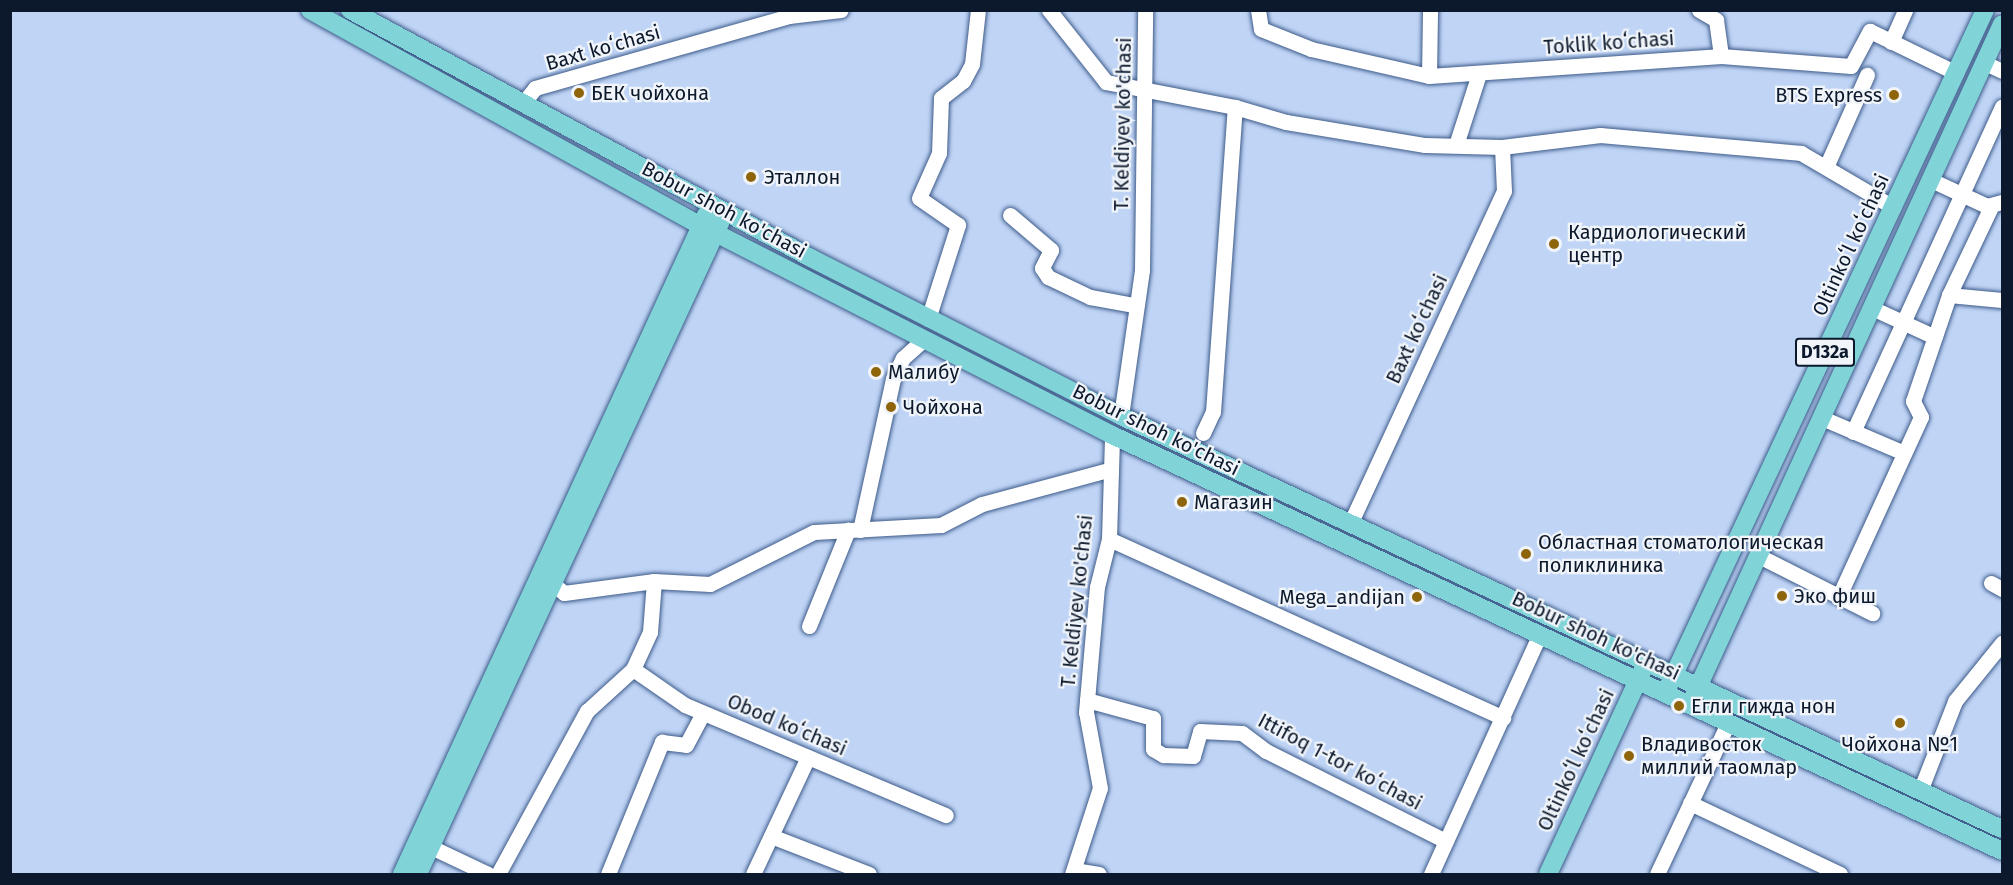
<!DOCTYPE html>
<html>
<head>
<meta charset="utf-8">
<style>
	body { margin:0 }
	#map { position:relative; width:2013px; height:885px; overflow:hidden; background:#c0d5f6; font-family:"Fira Sans",sans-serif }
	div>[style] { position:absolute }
	.roads { filter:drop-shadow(0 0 2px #3d5b8a) drop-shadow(0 0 2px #3d5b8a) }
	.minor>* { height:15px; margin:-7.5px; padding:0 7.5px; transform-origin:7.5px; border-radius:7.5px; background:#fff }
	.major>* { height:18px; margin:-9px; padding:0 9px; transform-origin:9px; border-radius:9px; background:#80d3d7 }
	.dots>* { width:16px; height:16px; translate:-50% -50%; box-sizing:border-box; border:3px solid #f1f5fa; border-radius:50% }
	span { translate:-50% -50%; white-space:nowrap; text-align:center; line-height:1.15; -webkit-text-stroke:4.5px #f1f5fa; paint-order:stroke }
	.shield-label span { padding:2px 4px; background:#f1f5fa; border:2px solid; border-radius:4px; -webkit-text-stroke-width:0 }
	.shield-label { font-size:18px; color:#0c192c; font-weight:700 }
	.street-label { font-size:20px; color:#0c192c }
	.poi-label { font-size:20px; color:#0c192c }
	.left { translate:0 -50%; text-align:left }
	.right { translate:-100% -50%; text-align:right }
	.frame { position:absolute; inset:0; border:12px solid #0c192c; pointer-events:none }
</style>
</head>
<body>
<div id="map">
	<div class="roads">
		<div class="minor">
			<div style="left:1049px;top:10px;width:92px;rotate:51.6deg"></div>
			<div style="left:1106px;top:82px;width:131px;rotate:11deg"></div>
			<div style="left:1258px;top:10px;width:19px;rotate:81deg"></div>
			<div style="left:1261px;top:29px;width:54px;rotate:21.8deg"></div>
			<div style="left:1311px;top:49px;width:121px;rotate:12.9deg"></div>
			<div style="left:1429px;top:76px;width:293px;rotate:-3.9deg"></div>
			<div style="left:1721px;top:56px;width:130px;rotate:4.4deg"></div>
			<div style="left:1851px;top:66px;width:40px;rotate:-62deg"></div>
			<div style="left:1870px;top:31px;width:96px;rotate:26deg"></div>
			<div style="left:1699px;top:10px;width:20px;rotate:30deg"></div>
			<div style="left:1716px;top:20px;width:36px;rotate:82deg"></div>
			<div style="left:1891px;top:42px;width:35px;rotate:-66deg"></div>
			<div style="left:1985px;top:63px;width:19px;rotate:25deg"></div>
			<div style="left:1429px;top:76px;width:66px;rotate:-89.1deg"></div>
			<div style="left:523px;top:103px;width:19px;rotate:-51deg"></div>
			<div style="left:535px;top:88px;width:264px;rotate:-15.8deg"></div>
			<div style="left:789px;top:16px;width:52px;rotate:-6.6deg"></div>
			<div style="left:1456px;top:145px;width:75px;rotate:-72.1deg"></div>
			<div style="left:1826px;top:167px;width:101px;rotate:-66deg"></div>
			<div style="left:1931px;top:180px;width:62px;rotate:24.9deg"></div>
			<div style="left:1987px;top:206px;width:16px;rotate:-15deg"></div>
			<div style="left:1010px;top:215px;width:54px;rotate:40.5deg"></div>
			<div style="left:1051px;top:250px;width:20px;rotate:117deg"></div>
			<div style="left:1042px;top:268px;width:11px;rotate:56deg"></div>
			<div style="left:1048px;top:277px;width:47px;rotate:25.5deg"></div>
			<div style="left:1090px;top:297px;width:45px;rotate:10.3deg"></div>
			<div style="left:1949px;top:295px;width:53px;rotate:5.4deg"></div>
			<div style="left:1872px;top:308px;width:69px;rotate:24.7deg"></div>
			<div style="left:928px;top:319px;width:99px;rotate:-72.3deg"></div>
			<div style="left:958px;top:225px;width:47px;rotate:-145.3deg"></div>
			<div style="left:919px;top:198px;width:49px;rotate:-66deg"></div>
			<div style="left:939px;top:153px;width:55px;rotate:-87.9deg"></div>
			<div style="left:941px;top:98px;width:28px;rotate:-38deg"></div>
			<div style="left:963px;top:81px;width:19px;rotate:-62deg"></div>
			<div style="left:972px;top:64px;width:54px;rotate:-83.7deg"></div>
			<div style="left:1121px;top:416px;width:148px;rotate:-81.8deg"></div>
			<div style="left:1142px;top:270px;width:260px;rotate:-89.3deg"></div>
			<div style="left:1822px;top:418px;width:89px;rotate:23.1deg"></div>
			<div style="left:1853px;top:432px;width:358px;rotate:-65.4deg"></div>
			<div style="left:1203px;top:433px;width:23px;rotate:-65deg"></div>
			<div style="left:1213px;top:412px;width:306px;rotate:-85.9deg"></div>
			<div style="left:1235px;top:107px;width:53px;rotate:16.4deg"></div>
			<div style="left:1286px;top:122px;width:141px;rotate:9.4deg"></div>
			<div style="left:1425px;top:145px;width:77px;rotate:1.5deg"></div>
			<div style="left:1502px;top:147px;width:99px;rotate:-7deg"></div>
			<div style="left:1600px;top:135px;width:202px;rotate:5.1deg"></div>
			<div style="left:1801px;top:153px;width:107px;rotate:30.4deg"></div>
			<div style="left:1350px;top:524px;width:367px;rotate:-65.2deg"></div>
			<div style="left:1504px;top:191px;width:44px;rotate:-92.6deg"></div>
			<div style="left:860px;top:530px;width:155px;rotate:-77.7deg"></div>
			<div style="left:893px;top:379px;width:23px;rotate:-65deg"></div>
			<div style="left:903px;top:358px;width:27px;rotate:-42deg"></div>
			<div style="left:1109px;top:539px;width:433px;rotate:24.4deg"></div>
			<div style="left:1759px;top:556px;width:127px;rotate:26.8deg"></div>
			<div style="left:1991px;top:583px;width:13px;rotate:29deg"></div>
			<div style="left:553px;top:584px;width:14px;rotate:39deg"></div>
			<div style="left:564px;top:593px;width:91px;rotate:-7.6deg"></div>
			<div style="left:654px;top:581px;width:56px;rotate:3.1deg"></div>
			<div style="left:710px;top:584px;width:116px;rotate:-26.6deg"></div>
			<div style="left:814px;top:532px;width:127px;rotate:-3.2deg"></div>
			<div style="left:941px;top:525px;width:46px;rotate:-27.1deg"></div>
			<div style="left:982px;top:504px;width:131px;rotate:-15.1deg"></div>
			<div style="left:1839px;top:596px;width:197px;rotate:-65.4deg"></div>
			<div style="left:1921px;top:417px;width:18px;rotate:-117deg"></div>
			<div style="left:1913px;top:401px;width:112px;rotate:-71.2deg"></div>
			<div style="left:1949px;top:295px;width:98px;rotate:-64.5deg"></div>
			<div style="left:809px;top:626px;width:104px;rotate:-67.9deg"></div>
			<div style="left:633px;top:669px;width:63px;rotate:34.7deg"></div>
			<div style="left:685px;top:705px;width:283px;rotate:22.9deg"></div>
			<div style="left:1087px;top:700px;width:68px;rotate:15.3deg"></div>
			<div style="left:1153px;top:718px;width:31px;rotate:90deg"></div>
			<div style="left:1153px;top:749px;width:12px;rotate:31deg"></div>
			<div style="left:1163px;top:755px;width:30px;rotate:2deg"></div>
			<div style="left:1193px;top:756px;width:26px;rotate:-74deg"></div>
			<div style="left:1200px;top:731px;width:42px;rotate:2.7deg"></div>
			<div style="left:1242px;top:733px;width:30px;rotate:37deg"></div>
			<div style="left:1266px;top:751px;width:201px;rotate:26.6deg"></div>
			<div style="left:1920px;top:791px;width:97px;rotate:-68.7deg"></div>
			<div style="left:1955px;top:701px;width:75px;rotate:-51deg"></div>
			<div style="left:1690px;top:803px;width:166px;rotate:25.3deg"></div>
			<div style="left:771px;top:836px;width:105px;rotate:21.2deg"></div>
			<div style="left:431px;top:847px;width:63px;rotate:25.3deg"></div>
			<div style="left:1074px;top:870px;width:25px;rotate:9deg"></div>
			<div style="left:498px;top:874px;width:186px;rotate:-61.4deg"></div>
			<div style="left:587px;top:711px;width:62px;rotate:-42.4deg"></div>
			<div style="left:633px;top:669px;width:41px;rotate:-65.3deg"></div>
			<div style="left:650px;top:632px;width:51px;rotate:-85.5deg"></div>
			<div style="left:608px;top:874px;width:143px;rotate:-67.8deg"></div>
			<div style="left:662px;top:742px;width:24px;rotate:7deg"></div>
			<div style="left:686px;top:745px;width:36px;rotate:-62deg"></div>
			<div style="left:753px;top:874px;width:129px;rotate:-64.8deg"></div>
			<div style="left:1072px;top:874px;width:90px;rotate:-72deg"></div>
			<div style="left:1100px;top:788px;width:77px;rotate:-100.4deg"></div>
			<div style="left:1086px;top:712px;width:125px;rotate:-85deg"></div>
			<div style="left:1097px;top:587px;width:49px;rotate:-76deg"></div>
			<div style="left:1109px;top:539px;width:104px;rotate:-88.3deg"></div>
			<div style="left:1431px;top:874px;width:264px;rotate:-65.6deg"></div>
			<div style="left:1657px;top:874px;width:167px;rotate:-64.8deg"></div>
		</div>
		<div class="major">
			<div style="left:310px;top:10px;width:448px;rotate:28.9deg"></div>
			<div style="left:702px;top:226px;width:460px;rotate:27deg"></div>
			<div style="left:1112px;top:435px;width:982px;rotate:25.05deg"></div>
			<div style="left:350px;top:10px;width:523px;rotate:28.28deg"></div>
			<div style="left:811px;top:258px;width:348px;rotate:27deg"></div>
			<div style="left:1121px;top:416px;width:973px;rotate:25.12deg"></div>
			<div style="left:1669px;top:685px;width:745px;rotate:-64.91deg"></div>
			<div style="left:1693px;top:698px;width:741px;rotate:-65.37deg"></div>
			<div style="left:402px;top:874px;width:726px;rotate:-65.24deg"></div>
			<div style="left:418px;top:874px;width:718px;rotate:-65.11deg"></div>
			<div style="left:1548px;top:874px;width:226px;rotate:-65.1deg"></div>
		</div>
	</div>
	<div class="dots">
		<div style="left:579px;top:93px;background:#8f650b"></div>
		<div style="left:1894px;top:95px;background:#8f650b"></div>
		<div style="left:751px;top:177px;background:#8f650b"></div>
		<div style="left:1554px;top:244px;background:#8f650b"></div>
		<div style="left:876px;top:372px;background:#8f650b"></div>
		<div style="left:891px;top:407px;background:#8f650b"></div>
		<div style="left:1182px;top:502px;background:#8f650b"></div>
		<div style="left:1526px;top:554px;background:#8f650b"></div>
		<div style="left:1782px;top:596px;background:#8f650b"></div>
		<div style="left:1417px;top:597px;background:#8f650b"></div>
		<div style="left:1679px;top:706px;background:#8f650b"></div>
		<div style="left:1900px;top:723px;background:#8f650b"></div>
		<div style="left:1629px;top:756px;background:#8f650b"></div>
	</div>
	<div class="shield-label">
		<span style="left:1825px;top:352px">D132a</span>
	</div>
	<div class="street-label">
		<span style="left:1609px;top:43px;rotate:-4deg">Toklik koʻchasi</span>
		<span style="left:603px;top:48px;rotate:-16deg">Baxt koʻchasi</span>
		<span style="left:1123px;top:124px;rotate:-89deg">T. Keldiyev ko'chasi</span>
		<span style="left:724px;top:210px;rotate:28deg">Bobur shoh ko'chasi</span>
		<span style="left:1851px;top:245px;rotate:-65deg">Oltinkoʻl koʻchasi</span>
		<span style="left:1417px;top:329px;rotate:-65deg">Baxt koʻchasi</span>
		<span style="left:1156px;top:430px;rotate:26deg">Bobur shoh ko'chasi</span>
		<span style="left:1077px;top:601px;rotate:-84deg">T. Keldiyev ko'chasi</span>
		<span style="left:1596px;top:636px;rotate:25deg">Bobur shoh ko'chasi</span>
		<span style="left:787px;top:725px;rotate:23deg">Obod koʻchasi</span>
		<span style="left:1576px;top:760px;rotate:-65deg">Oltinkoʻl koʻchasi</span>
		<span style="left:1340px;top:762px;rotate:28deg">Ittifoq 1-tor koʻchasi</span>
	</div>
	<div class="poi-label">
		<span class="left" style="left:591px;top:93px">БЕК чойхона</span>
		<span class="right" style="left:1882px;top:95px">BTS Express</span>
		<span class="left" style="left:764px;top:177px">Эталлон</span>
		<span class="left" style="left:1568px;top:244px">Кардиологический<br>центр</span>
		<span class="left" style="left:888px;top:372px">Малибу</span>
		<span class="left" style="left:903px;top:407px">Чойхона</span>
		<span class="left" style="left:1194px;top:502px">Магазин</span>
		<span class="left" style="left:1538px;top:554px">Областная стоматологическая<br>поликлиника</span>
		<span class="left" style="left:1794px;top:596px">Эко фиш</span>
		<span class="right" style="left:1405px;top:597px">Mega_andijan</span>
		<span class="left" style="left:1691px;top:706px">Егли гижда нон</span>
		<span class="left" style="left:1641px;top:756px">Владивосток<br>миллий таомлар</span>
		<span style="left:1900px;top:744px">Чойхона №1</span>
	</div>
	<div class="frame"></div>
</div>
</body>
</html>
